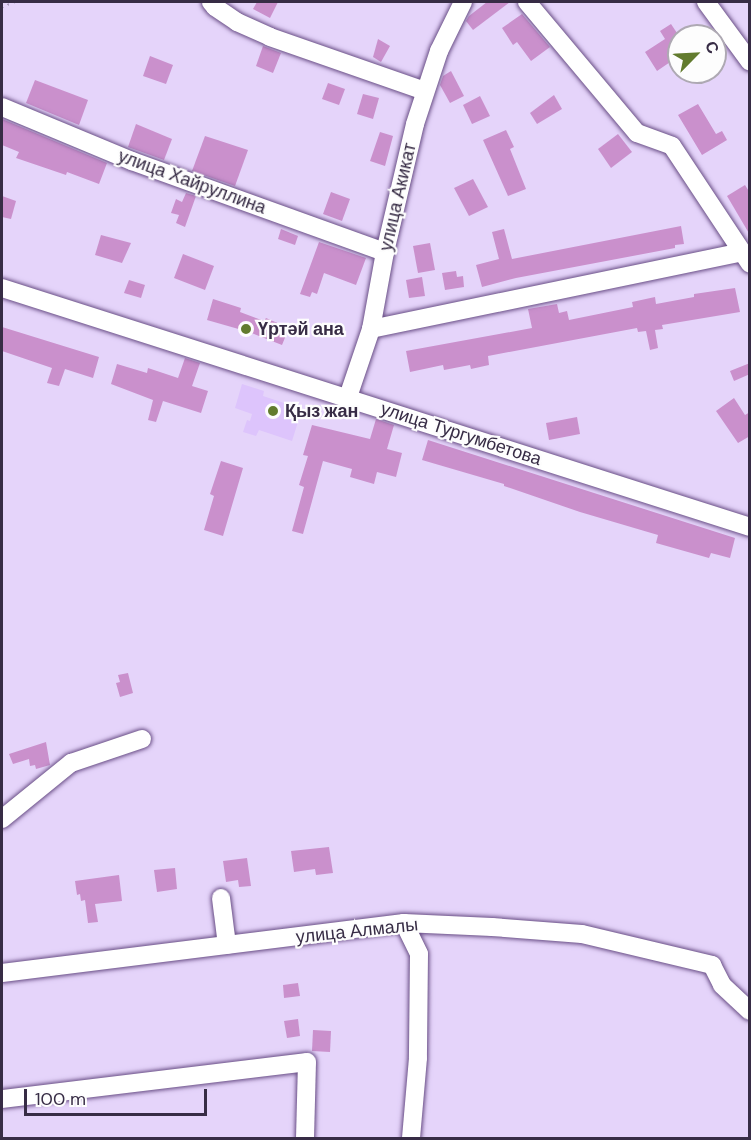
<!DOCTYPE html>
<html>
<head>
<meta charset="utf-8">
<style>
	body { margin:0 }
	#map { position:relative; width:751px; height:1140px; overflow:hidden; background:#e5d4fa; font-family:"DM Sans",sans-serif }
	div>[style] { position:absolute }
	.built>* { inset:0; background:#ddc4fc }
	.building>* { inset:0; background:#ca90cc }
	.path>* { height:2px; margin-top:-1px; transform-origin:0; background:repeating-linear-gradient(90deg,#aa9bbd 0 1.5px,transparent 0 6px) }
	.roads { filter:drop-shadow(0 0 2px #694e86) drop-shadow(0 0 2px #694e86) }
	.minor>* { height:18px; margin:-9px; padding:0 9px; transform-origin:9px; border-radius:9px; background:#fff }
	.dots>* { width:16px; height:16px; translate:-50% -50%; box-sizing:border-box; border:3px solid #fdfdfd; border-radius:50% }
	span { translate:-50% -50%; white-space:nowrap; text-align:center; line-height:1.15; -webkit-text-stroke:4.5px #fdfdfd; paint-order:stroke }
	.street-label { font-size:18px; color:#372c45 }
	.poi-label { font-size:18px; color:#372c45; font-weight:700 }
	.left { translate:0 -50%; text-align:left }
	.frame { position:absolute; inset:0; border:3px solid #372c45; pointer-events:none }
	.north { position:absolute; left:667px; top:24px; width:60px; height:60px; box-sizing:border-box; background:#fdfdfd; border:2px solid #aea9b3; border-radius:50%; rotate:66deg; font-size:16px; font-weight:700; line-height:24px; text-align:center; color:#372c45 }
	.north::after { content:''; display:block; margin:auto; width:21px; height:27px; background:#627b2e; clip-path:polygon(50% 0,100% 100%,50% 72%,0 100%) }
	.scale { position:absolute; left:24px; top:1089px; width:183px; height:27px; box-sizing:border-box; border:3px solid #372c45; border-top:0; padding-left:8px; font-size:18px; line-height:21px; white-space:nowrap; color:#372c45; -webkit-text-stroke:4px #fdfdfd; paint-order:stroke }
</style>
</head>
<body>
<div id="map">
	<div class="built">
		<div style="clip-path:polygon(242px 384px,264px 391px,263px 396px,302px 409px,292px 441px,259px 430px,256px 436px,243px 432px,247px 420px,250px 421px,252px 414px,235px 408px)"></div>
	</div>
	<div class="building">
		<div style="clip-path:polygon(257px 2px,278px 2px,270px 18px,253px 9px)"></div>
		<div style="clip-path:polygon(487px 2px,510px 2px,473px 30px,466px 21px,469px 16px)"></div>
		<div style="clip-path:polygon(522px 14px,550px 47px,531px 61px,517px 42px,513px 45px,502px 28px)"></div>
		<div style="clip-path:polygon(671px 24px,679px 36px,679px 56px,657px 71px,645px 52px,665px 39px,660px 31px)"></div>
		<div style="clip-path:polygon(378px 39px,390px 46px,381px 62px,373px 57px)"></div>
		<div style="clip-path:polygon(263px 46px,281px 53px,273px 73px,256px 66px)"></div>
		<div style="clip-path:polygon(150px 56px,173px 65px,166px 84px,143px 76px)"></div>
		<div style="clip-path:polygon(451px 71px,464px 96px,450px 103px,440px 85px,443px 76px)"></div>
		<div style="clip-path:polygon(35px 80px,88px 100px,79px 125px,26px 103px)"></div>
		<div style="clip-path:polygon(328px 83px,345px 89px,339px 105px,322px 99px)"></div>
		<div style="clip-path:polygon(363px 94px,379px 98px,373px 119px,357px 114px)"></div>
		<div style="clip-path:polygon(554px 95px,562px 109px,537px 124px,530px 113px)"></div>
		<div style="clip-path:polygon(480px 96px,490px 116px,472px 124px,463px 105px)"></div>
		<div style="clip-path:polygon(698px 104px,716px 134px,722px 131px,727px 140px,702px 155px,678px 115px)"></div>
		<div style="clip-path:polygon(2px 119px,107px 163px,99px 184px,67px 172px,66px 175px,16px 158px,19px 152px,2px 145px)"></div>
		<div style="clip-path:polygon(136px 124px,172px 139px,164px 160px,128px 147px)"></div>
		<div style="clip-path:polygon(506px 130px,514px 147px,510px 149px,526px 189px,508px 196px,483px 140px)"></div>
		<div style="clip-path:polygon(380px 132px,393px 136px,385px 166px,370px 161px)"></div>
		<div style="clip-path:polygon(618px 134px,632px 152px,611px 168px,598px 149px)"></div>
		<div style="clip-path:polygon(205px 136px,248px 150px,235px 186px,192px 171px)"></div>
		<div style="clip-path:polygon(473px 179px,488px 207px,469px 216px,454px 188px)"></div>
		<div style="clip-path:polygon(745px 185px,750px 193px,750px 235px,727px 196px)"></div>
		<div style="clip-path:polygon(331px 192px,350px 199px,342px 221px,323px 214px)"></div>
		<div style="clip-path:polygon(186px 193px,196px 196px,185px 227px,176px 223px,179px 215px,171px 213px,176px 199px,182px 202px)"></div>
		<div style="clip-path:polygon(2px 196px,16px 201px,11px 219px,2px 217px)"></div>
		<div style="clip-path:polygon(681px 226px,684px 244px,675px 245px,675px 248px,516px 278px,482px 287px,476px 265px,499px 259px,492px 232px,504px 229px,512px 259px)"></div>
		<div style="clip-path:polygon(281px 229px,298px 236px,295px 245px,278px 239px)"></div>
		<div style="clip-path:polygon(101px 235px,131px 243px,122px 263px,95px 255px)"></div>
		<div style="clip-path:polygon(319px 242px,366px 258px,356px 285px,324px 273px,317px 294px,312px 292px,310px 297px,300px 294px)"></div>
		<div style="clip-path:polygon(430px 243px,435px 270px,418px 273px,413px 246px)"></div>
		<div style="clip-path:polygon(183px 254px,214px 266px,205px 290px,174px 278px)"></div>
		<div style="clip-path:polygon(456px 271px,457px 277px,463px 276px,464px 287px,445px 290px,442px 273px)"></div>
		<div style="clip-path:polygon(422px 277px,425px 296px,409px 298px,406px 280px)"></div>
		<div style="clip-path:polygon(129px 280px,145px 285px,141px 298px,124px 293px)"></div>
		<div style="clip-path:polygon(735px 288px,740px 312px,662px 325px,663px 329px,655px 330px,658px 348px,650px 350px,646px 331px,638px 332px,637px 328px,488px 356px,489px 365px,471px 369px,470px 365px,444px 370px,443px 365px,410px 372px,406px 351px,532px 328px,528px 309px,557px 304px,559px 313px,567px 311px,569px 320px,633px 307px,632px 302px,655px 297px,656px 304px,694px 297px,694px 294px)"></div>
		<div style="clip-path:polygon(213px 299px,241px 308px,240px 312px,264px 321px,266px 318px,289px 328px,282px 345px,249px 332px,207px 320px)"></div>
		<div style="clip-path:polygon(2px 327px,99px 357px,93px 378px,65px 369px,59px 386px,47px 383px,52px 368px,2px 351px)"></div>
		<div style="clip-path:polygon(185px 358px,200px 363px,192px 386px,208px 391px,201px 413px,163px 401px,156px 422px,148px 420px,153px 400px,111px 384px,117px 364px,147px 373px,148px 368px,178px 378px)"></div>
		<div style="clip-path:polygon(750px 363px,750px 374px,734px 381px,730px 371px)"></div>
		<div style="clip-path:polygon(734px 398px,745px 415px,750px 412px,750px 436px,738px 443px,716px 411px)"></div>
		<div style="clip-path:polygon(577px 417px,580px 434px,549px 440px,546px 423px)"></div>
		<div style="clip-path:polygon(376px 419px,394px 425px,387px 449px,402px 453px,396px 477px,377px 472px,374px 484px,350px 477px,352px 469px,323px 461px,303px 534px,292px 531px,304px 487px,299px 485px,308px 456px,303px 455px,312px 425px,370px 439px)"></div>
		<div style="clip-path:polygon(428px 440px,735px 538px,730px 558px,711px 553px,709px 558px,656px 543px,658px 535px,580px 512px,504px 486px,504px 484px,422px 460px)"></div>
		<div style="clip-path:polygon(221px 461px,243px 468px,223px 536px,204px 530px,214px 496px,210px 494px)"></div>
		<div style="clip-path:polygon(128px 673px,133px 693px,120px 697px,116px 683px,120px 682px,118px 675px)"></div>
		<div style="clip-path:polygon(46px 742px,50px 765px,36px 769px,35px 765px,30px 766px,29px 759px,13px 764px,9px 754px)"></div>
		<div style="clip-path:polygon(329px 847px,333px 873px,316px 875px,315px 869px,294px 872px,291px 851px)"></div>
		<div style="clip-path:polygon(247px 858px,251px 886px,239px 887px,238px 880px,226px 882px,223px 861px)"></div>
		<div style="clip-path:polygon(175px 868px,177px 889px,157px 892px,154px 870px)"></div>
		<div style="clip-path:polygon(119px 875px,122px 901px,95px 904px,98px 922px,88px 923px,85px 900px,81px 901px,80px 894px,77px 895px,75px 881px)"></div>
		<div style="clip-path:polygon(298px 983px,300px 996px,284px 998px,283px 985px)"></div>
		<div style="clip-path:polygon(298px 1019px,300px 1036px,287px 1038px,284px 1021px)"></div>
		<div style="clip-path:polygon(313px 1030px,331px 1031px,330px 1052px,312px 1051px)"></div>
	</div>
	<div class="path">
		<div style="left:2px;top:7px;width:14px;rotate:-21deg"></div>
	</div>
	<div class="roads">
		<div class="minor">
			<div style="left:211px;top:2px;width:6px;rotate:51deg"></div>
			<div style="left:215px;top:7px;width:27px;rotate:34deg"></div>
			<div style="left:237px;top:22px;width:36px;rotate:24deg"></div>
			<div style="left:270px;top:37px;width:164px;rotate:19.2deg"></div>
			<div style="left:527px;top:2px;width:171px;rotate:50deg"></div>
			<div style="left:637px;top:133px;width:37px;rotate:20deg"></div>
			<div style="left:672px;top:146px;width:141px;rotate:56.5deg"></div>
			<div style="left:706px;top:2px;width:74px;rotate:53.7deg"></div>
			<div style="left:2px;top:107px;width:141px;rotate:22.6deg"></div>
			<div style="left:132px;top:161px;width:269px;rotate:19.8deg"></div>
			<div style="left:2px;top:288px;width:785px;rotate:17.72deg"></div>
			<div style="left:371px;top:329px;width:379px;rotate:-11.7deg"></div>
			<div style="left:348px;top:397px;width:72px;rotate:-71.3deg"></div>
			<div style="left:371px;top:329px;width:78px;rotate:-79.7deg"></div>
			<div style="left:385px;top:252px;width:131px;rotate:-76.8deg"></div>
			<div style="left:415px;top:124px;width:77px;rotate:-71.8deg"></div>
			<div style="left:439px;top:51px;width:55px;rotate:-63.9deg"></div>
			<div style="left:2px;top:819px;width:89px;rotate:-39.1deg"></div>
			<div style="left:71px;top:763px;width:75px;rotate:-18.7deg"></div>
			<div style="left:221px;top:898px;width:47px;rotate:82.7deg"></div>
			<div style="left:404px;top:923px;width:34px;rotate:64deg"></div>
			<div style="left:419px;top:954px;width:104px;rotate:90.6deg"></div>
			<div style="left:418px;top:1058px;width:80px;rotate:95deg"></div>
			<div style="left:2px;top:973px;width:405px;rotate:-7.1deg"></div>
			<div style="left:404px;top:923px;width:88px;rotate:2.6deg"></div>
			<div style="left:492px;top:927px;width:90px;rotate:4.4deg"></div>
			<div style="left:582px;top:934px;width:134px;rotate:13.4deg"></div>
			<div style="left:712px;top:965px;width:22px;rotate:63deg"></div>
			<div style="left:722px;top:985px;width:38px;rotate:43deg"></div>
			<div style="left:2px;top:1099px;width:307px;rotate:-6.9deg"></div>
			<div style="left:307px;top:1062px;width:76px;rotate:91.5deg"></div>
		</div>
	</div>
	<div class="dots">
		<div style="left:246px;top:329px;background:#627b2e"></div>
		<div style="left:273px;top:411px;background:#627b2e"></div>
	</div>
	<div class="street-label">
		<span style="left:192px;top:182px;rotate:20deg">улица Хайруллина</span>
		<span style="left:398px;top:197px;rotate:-77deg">улица Акикат</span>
		<span style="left:461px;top:434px;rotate:18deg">улица Тургумбетова</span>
		<span style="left:357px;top:931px;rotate:-6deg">улица Алмалы</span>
	</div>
	<div class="poi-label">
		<span class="left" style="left:258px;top:329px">Үртәй ана</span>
		<span class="left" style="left:285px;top:411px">Қыз жан</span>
	</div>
	<div class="frame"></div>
	<div class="north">С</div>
	<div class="scale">100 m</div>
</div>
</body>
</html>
